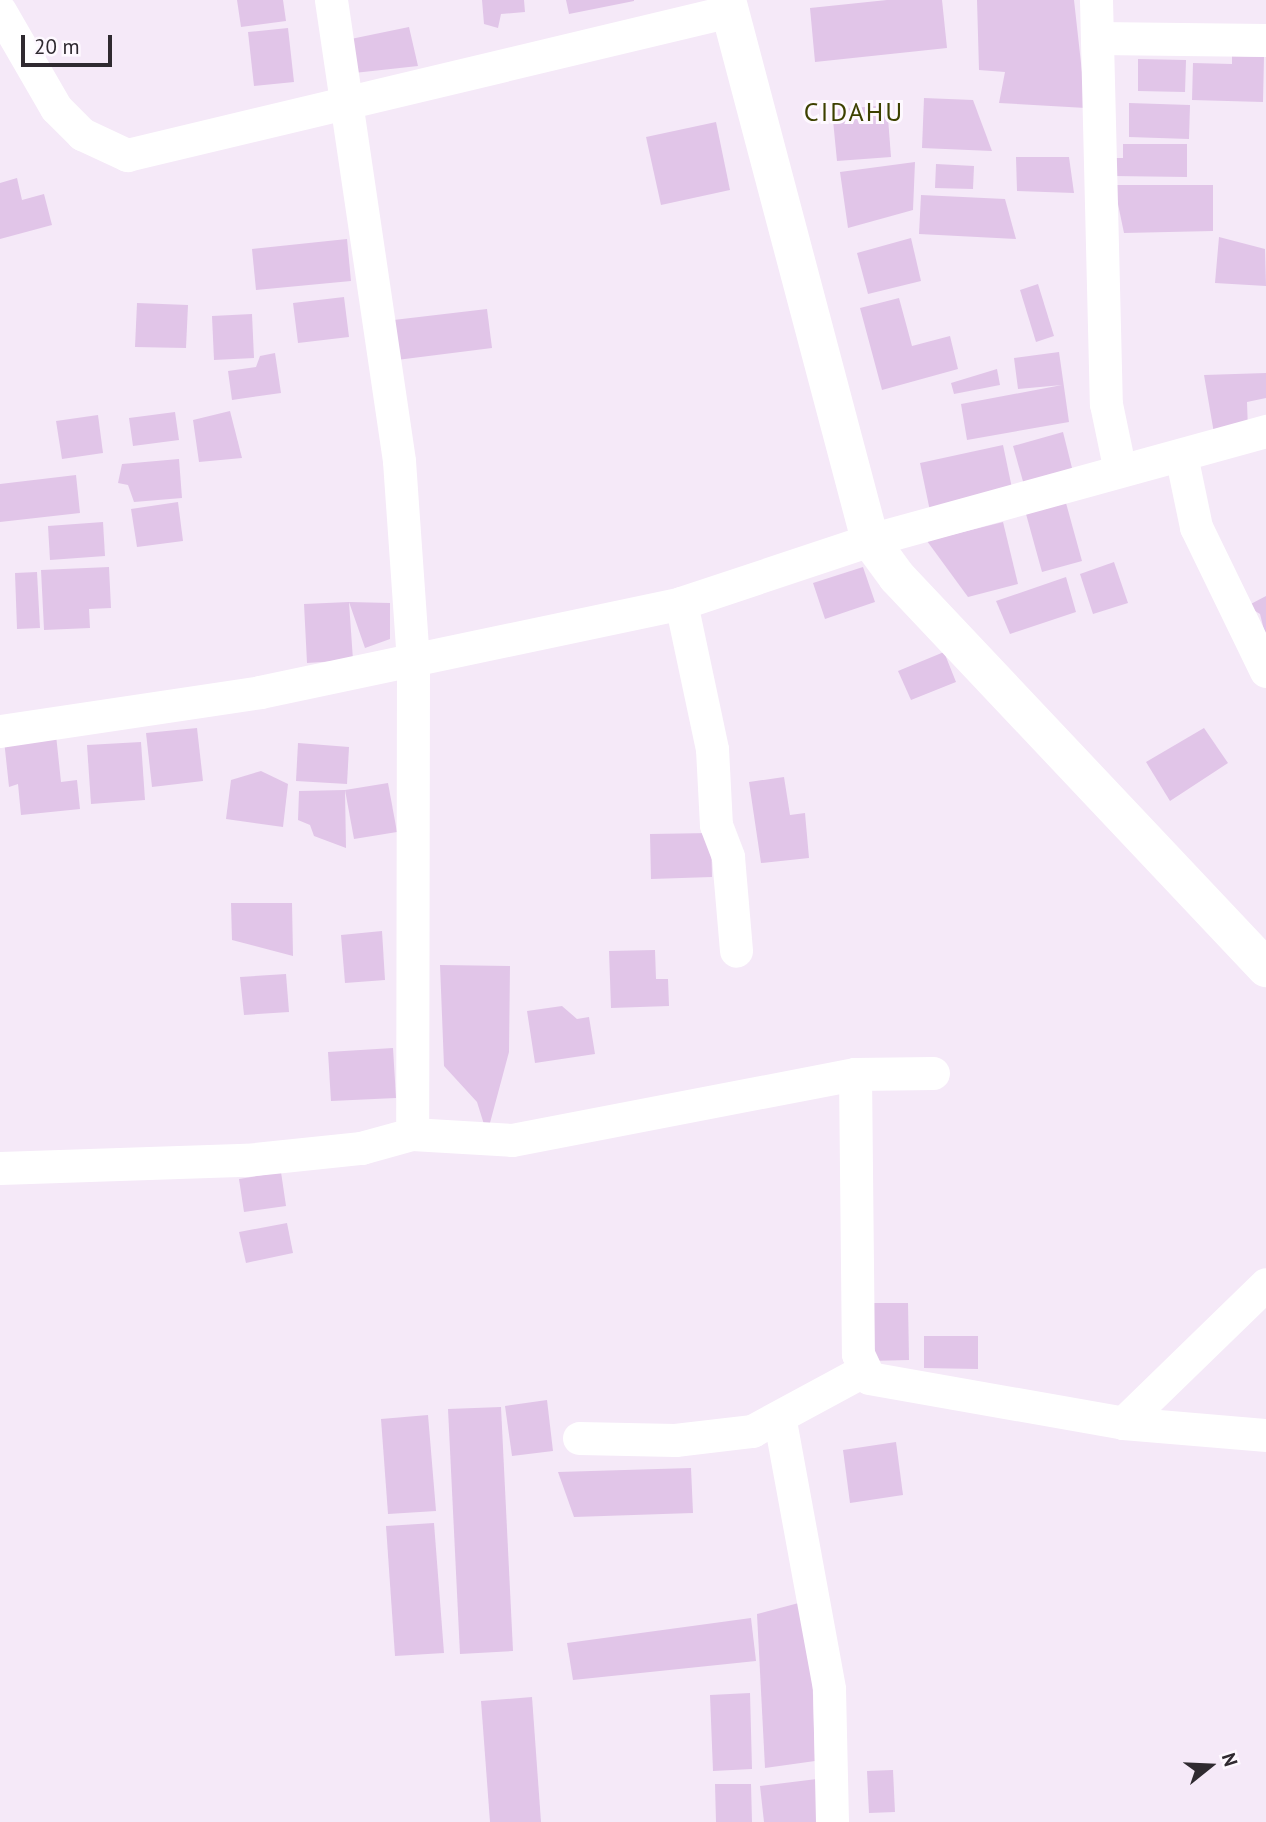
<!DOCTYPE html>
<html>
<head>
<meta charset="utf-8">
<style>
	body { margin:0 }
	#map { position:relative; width:1266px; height:1822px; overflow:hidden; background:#f5e9f8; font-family:"PT Sans",sans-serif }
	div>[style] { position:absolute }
	.building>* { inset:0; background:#e1c5e8 }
	.street>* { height:33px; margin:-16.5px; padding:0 16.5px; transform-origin:16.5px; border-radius:16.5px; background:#fff }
	.secondary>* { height:38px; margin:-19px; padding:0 19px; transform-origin:19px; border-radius:19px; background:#fff }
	span { translate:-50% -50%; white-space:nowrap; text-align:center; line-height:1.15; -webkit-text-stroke:6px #fef9ff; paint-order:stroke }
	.quarter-label { font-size:26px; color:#3d4100; letter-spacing:2px }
	.north { position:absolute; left:1175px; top:1731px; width:70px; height:70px; -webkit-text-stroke:5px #fef9ff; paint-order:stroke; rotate:72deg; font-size:19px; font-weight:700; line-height:28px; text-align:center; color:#2f2a30 }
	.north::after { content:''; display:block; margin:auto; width:24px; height:32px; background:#2f2a30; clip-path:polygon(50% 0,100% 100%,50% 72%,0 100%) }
	.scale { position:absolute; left:21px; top:35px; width:91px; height:32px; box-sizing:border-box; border:4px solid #2f2a30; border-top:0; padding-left:9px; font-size:21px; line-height:24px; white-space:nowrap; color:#2f2a30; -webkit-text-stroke:5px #fef9ff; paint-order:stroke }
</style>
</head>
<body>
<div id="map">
	<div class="building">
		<div style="clip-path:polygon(237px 0,283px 0,286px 21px,241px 27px)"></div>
		<div style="clip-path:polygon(482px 0,524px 0,525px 12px,501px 14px,498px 28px,484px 24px)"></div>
		<div style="clip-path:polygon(566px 0,634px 0,634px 1px,569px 14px)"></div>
		<div style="clip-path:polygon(887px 0,942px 0,947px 48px,815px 62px,810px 8px)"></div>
		<div style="clip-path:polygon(977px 0,1074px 0,1086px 108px,999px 103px,1005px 72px,979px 70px)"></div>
		<div style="clip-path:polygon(409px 27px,418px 66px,354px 73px,346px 40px)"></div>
		<div style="clip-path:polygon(288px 28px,294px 82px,254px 86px,248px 32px)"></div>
		<div style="clip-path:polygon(1232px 56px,1264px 57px,1263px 102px,1192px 100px,1193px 63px,1232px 64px)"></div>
		<div style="clip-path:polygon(1138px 59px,1186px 60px,1185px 92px,1138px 91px)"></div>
		<div style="clip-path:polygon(924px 98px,973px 100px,992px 151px,922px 148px)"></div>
		<div style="clip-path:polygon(1129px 103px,1190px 105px,1189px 139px,1129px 137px)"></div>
		<div style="clip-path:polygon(887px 105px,891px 157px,837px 161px,832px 110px)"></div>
		<div style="clip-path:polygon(716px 122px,730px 190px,661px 205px,646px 137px)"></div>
		<div style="clip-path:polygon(1123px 144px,1187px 144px,1187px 177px,1113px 176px,1113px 158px,1123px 158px)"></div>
		<div style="clip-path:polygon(1016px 157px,1069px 157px,1074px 193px,1017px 191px)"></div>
		<div style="clip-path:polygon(915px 162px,913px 210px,848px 228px,840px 172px)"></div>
		<div style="clip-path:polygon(936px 164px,974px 166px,973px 189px,935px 188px)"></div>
		<div style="clip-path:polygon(17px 178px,22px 200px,44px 194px,52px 225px,0 239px,0 183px)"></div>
		<div style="clip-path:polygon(1114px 185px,1213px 185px,1213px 231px,1124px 233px)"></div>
		<div style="clip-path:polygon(921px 195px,1005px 199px,1016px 239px,919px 234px)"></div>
		<div style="clip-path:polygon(1219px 237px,1265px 249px,1266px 286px,1215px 283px)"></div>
		<div style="clip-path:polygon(911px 238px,921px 281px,868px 294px,857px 253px)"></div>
		<div style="clip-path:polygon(347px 239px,351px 281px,256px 290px,252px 249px)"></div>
		<div style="clip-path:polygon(1038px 284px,1054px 336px,1036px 342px,1020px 290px)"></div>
		<div style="clip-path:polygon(344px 297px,349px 337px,298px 343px,293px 303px)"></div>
		<div style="clip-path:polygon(899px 298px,912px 346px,950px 336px,958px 369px,882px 390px,860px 308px)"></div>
		<div style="clip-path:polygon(137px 303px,188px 305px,186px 348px,135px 347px)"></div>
		<div style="clip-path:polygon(487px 309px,492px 348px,389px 361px,385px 321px)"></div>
		<div style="clip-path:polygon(252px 314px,254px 358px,214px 360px,212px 316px)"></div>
		<div style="clip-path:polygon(1059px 352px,1069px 422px,967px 440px,961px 404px,1062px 385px,1018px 389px,1014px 358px)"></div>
		<div style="clip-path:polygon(275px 353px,281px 393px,232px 400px,228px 371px,256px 367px,260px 356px)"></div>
		<div style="clip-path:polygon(997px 369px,1000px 385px,954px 394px,951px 383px)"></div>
		<div style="clip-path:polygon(1266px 373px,1266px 398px,1247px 402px,1248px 430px,1215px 439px,1204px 375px)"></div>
		<div style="clip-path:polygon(230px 411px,242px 458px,199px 462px,193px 420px)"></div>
		<div style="clip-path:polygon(175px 412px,179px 440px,133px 446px,129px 418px)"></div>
		<div style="clip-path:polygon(98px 415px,103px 453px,62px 459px,56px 421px)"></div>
		<div style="clip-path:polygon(1063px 432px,1073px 472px,1024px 485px,1013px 446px)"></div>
		<div style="clip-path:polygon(1003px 445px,1013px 493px,930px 511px,920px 463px)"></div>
		<div style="clip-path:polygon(179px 459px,182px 498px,134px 502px,128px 485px,118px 483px,122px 464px)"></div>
		<div style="clip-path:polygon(76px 475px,80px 513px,0 522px,0 484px)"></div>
		<div style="clip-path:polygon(178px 502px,183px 541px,137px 547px,131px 509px)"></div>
		<div style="clip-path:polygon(1066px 503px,1082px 561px,1042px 572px,1026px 514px)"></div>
		<div style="clip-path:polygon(103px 522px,105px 556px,50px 560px,48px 526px)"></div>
		<div style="clip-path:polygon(1003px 522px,1018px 584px,968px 597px,927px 541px)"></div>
		<div style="clip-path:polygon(1114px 562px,1128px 603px,1093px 614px,1080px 574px)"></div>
		<div style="clip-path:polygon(109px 567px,111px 608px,89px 609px,90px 628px,44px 630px,41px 570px)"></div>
		<div style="clip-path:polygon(863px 567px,875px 602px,825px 619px,813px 583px)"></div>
		<div style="clip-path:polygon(37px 572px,40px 628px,17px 629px,15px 573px)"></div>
		<div style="clip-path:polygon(1066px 577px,1076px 612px,1010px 634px,996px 601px)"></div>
		<div style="clip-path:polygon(1266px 596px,1266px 634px,1265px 634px,1260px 614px,1247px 606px)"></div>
		<div style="clip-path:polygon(349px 602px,353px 660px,307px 663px,304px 604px,349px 602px,390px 603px,390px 639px,365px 648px)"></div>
		<div style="clip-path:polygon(944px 652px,956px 682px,911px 700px,898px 671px)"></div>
		<div style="clip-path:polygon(197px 728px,203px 781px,152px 787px,146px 733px)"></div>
		<div style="clip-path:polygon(1204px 728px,1228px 763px,1170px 801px,1146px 762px)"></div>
		<div style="clip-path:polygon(56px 735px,61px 782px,77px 780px,80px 809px,21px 815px,18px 784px,9px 787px,4px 740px)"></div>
		<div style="clip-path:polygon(141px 742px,145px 800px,91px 804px,87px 745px)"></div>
		<div style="clip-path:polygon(298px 743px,349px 747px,347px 784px,296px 781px)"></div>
		<div style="clip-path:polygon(261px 771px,288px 784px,283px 827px,226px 819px,231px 780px)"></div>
		<div style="clip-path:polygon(784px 777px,790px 815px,805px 813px,809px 858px,761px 863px,749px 782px)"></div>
		<div style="clip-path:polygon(388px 783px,397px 832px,354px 839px,345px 790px)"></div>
		<div style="clip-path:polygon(345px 790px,346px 848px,314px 836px,310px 825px,298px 820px,299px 791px)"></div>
		<div style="clip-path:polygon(711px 833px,712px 877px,651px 879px,650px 834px)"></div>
		<div style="clip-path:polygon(231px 903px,292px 903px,293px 956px,232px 940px)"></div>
		<div style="clip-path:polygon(382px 931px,385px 980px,345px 983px,341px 935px)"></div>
		<div style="clip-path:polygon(655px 950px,656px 979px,668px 979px,669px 1006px,611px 1008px,609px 951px)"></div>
		<div style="clip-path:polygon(440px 965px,510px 966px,509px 1052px,487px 1134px,477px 1102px,444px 1066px)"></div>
		<div style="clip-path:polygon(286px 974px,289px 1012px,244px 1015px,240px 977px)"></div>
		<div style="clip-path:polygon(562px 1006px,577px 1019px,589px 1017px,595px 1054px,535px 1063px,527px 1011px)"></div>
		<div style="clip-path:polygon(393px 1048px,396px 1098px,331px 1101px,328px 1052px)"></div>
		<div style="clip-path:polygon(281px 1172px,286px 1206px,244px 1212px,239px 1179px)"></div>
		<div style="clip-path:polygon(287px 1223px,293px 1253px,246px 1263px,239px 1232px)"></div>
		<div style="clip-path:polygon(868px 1303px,908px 1303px,909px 1360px,869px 1361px)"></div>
		<div style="clip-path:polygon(924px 1336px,978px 1336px,978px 1369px,924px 1368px)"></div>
		<div style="clip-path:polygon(547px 1400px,553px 1451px,512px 1456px,505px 1406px)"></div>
		<div style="clip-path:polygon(501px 1407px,513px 1651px,460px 1654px,448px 1409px)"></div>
		<div style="clip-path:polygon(428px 1415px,436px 1511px,388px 1514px,381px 1419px)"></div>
		<div style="clip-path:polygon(896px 1442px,903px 1495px,850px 1503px,843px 1450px)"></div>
		<div style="clip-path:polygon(691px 1468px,693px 1513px,574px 1517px,558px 1472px)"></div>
		<div style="clip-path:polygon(434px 1523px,444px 1653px,395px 1656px,386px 1526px)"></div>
		<div style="clip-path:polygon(810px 1600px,815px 1761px,765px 1768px,757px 1614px)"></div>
		<div style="clip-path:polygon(751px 1618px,756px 1661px,573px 1680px,567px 1643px)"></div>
		<div style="clip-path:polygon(750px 1693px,752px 1769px,713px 1771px,710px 1695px)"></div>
		<div style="clip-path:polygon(532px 1697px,541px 1822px,490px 1822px,481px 1701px)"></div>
		<div style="clip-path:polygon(893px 1770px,895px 1812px,869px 1813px,867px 1771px)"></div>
		<div style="clip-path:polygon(817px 1779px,822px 1822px,764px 1822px,760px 1786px)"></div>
		<div style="clip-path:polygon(715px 1784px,751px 1784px,752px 1822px,716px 1822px)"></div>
	</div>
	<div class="street">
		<div style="left:331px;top:0;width:466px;rotate:81.6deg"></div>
		<div style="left:399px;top:461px;width:201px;rotate:86deg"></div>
		<div style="left:413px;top:662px;width:472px;rotate:90.1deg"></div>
		<div style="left:412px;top:1134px;width:100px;rotate:3.4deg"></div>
		<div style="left:512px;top:1140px;width:349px;rotate:-10.9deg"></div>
		<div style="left:855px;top:1074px;width:78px;rotate:-0.7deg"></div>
		<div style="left:1096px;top:0;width:404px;rotate:88.6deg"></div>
		<div style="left:1106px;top:404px;width:68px;rotate:78.2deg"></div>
		<div style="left:0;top:11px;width:112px;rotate:60deg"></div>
		<div style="left:56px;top:108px;width:37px;rotate:45deg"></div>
		<div style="left:82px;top:134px;width:50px;rotate:25deg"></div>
		<div style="left:127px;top:155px;width:620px;rotate:-13.43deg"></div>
		<div style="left:1098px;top:38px;width:168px;rotate:0.7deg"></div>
		<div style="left:1181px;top:455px;width:74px;rotate:78.2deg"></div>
		<div style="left:1196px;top:527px;width:160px;rotate:64.1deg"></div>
		<div style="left:681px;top:603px;width:149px;rotate:78deg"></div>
		<div style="left:712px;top:749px;width:76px;rotate:87deg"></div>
		<div style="left:716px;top:825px;width:34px;rotate:69deg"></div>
		<div style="left:728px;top:857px;width:94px;rotate:85.1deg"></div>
		<div style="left:0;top:731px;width:263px;rotate:-8.5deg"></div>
		<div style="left:260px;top:692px;width:430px;rotate:-11.9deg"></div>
		<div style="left:681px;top:603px;width:199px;rotate:-18.4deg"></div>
		<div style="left:870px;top:540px;width:411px;rotate:-15.4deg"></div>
		<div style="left:855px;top:1074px;width:280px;rotate:89.4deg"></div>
		<div style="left:858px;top:1354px;width:26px;rotate:65deg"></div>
		<div style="left:869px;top:1378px;width:258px;rotate:10deg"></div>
		<div style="left:1123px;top:1423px;width:144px;rotate:4.8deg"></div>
		<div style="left:0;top:1168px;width:246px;rotate:-1.9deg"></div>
		<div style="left:246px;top:1160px;width:116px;rotate:-6deg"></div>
		<div style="left:361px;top:1148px;width:53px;rotate:-15.4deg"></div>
		<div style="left:780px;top:1421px;width:272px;rotate:79.6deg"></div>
		<div style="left:829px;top:1689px;width:133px;rotate:88.7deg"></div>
		<div style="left:1123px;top:1423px;width:199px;rotate:-44.2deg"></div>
		<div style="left:579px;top:1438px;width:96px;rotate:1.2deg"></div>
		<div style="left:675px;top:1440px;width:78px;rotate:-6.7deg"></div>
		<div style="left:752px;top:1431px;width:126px;rotate:-28.4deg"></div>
	</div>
	<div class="secondary">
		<div style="left:727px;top:0;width:559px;rotate:75.17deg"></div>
		<div style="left:870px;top:540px;width:46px;rotate:53.9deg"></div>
		<div style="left:897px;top:577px;width:538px;rotate:46.66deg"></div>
	</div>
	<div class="quarter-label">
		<span style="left:854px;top:112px">CIDAHU</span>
	</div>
	<div class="north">N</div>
	<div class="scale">20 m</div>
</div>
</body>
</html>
